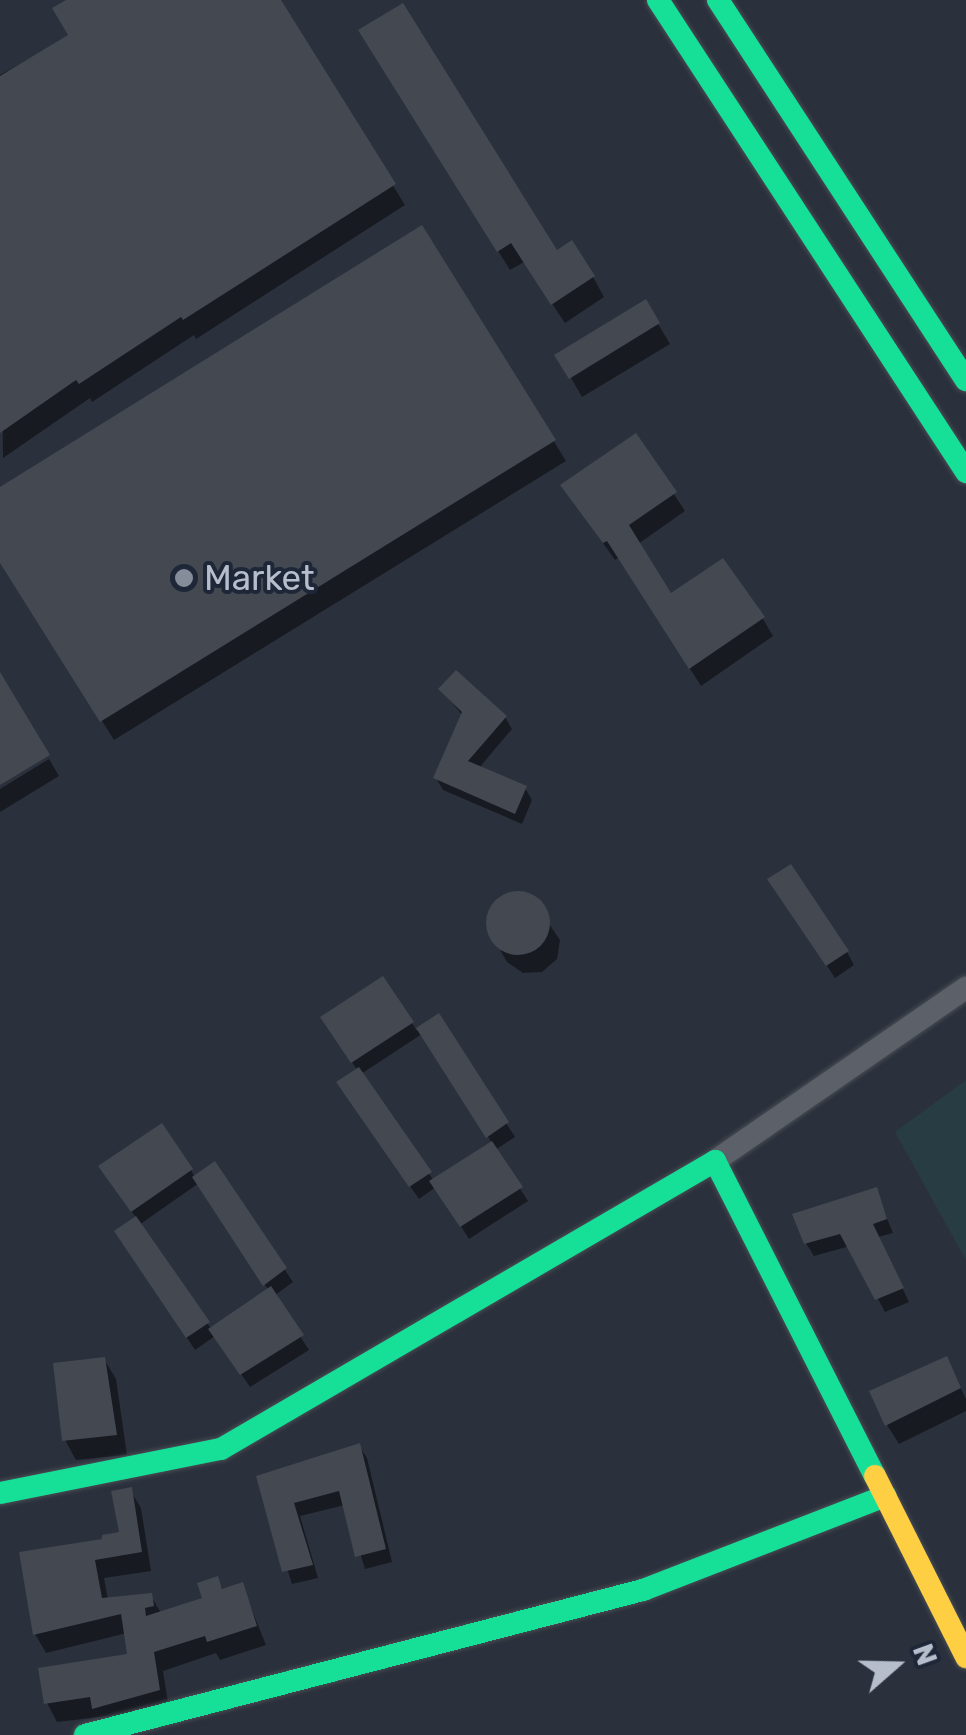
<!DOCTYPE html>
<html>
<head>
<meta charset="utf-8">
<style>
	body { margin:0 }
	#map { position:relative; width:966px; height:1735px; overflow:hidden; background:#2b313c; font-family:Rubik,sans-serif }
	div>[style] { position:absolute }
	.green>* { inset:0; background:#273d43 }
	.shadow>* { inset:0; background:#0007 }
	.building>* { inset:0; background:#434851 }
	.round { border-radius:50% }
	.roads { filter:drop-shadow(0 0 2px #484c54) drop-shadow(0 0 2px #484c54) }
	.street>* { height:22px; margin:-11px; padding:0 11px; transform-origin:11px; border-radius:11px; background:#5c6069 }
	.fast>* { height:22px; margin:-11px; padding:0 11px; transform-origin:11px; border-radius:11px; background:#16e098 }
	.slow>* { height:22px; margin:-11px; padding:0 11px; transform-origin:11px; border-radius:11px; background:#ffcf43 }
	.dots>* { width:28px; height:28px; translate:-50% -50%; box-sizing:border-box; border:5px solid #1d2738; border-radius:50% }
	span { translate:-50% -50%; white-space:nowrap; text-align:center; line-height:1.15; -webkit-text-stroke:8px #1d2738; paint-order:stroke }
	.poi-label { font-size:35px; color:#b6becc }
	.left { translate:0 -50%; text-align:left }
	.north { position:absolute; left:846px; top:1615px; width:100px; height:100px; -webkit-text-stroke:8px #1d2738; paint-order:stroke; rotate:70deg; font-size:28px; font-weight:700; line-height:40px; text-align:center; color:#b6becc }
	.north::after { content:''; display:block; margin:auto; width:35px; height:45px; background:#b6becc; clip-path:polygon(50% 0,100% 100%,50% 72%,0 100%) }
</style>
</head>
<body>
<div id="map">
	<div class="green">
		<div style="clip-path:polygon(966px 1080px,966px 1260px,895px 1132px)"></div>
	</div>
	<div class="shadow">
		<div style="clip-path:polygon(71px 0,278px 0,405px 205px,196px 339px,194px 335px,92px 402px,90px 398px,3px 458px,0 75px,71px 36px)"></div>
		<div style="clip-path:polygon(373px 51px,556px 253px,593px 277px,604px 297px,565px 323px,524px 262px,510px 270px)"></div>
		<div style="clip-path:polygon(422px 228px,566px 461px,114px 740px,0 560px,0 489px)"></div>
		<div style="clip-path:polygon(645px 302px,670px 344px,582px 397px,558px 355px)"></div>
		<div style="clip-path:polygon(636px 436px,685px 511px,638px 544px,670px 596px,763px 619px,773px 636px,701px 686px,619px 557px,615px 560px,563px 486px)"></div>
		<div style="clip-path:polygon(441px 689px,505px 717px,512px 729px,479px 768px,525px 788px,532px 800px,522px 824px,443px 790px,436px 778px,463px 716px)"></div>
		<div style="clip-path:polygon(49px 759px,59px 776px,0 812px,0 789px)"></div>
		<div style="clip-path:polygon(778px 892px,847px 952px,854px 965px,835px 978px)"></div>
		<div style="clip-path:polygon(512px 894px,530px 896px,560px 940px,557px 959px,542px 972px,523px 973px,507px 962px,495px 941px,489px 921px,496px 904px)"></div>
		<div style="clip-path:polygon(evenodd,438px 1017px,515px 1137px,495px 1150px,528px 1201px,469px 1239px,436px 1187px,419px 1199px,347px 1095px,358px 1071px,331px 1031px,412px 1023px,417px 1031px,438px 1017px,422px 1034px,492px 1143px,434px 1181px,361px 1074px,422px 1034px)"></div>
		<div style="clip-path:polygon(evenodd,214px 1164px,293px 1282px,274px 1296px,309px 1350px,250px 1387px,215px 1336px,195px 1350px,125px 1244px,137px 1219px,109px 1180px,191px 1170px,195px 1178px,214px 1164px,199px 1183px,269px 1291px,212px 1330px,139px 1225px,199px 1183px)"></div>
		<div style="clip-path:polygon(875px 1190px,893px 1233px,878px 1237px,909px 1302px,885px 1312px,850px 1246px,814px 1256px,806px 1243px)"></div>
		<div style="clip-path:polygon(104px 1359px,116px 1379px,127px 1455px,76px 1460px,65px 1440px)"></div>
		<div style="clip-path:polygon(946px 1359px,966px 1399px,966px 1411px,899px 1444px,887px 1425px)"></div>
		<div style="clip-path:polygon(359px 1446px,367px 1458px,392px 1562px,365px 1569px,345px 1505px,300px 1516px,318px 1578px,292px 1584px,259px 1477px)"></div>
		<div style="clip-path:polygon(130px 1490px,141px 1508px,151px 1571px,104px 1578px,108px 1600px,151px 1596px,161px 1613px,205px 1599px,217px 1579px,224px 1591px,242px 1585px,266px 1645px,220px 1660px,216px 1653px,163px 1671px,169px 1709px,57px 1722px,47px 1703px,130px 1656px,127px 1633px,46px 1653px,35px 1634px,105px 1541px,122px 1534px)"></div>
	</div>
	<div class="building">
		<div style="clip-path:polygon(66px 0,281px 0,396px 184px,183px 320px,181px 317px,79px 384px,76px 380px,0 433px,0 76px,68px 35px,52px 8px)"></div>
		<div style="clip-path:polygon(403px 3px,557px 250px,572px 240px,595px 276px,551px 305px,511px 243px,497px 252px,358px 30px)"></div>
		<div style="clip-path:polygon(422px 225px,556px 440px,100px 722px,0 563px,0 487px)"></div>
		<div style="clip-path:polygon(646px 299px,660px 323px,569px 379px,554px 355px)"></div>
		<div style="clip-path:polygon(636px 433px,677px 492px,629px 525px,671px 593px,723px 558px,765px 617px,689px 669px,607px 541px,603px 543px,560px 485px)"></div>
		<div style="clip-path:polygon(456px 670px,507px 716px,468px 761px,527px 786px,515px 814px,433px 778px,462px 712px,438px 689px)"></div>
		<div style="clip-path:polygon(0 672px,50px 755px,0 785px)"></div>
		<div style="clip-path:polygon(791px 864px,849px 951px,826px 966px,767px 879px)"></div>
		<div class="round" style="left:486px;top:891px;width:64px;height:64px"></div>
		<div style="clip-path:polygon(383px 976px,414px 1022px,351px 1063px,320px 1017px)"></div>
		<div style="clip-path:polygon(439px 1013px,509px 1122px,486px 1138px,416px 1028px)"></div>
		<div style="clip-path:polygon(359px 1067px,432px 1172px,409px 1187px,336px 1082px)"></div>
		<div style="clip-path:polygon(162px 1123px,193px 1169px,131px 1212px,98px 1166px)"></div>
		<div style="clip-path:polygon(492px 1141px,523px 1187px,460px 1227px,429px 1181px)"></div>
		<div style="clip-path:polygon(215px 1161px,287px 1268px,263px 1286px,192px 1177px)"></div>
		<div style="clip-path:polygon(877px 1187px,887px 1219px,873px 1224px,904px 1288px,875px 1300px,840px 1234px,804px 1244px,792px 1214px)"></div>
		<div style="clip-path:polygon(136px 1216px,210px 1322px,186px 1338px,114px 1231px)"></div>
		<div style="clip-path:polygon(271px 1286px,304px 1335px,240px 1375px,208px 1329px)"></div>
		<div style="clip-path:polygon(947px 1356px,961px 1388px,885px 1426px,869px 1391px)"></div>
		<div style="clip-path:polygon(105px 1357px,117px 1435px,62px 1441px,53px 1363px)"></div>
		<div style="clip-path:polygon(360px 1443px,386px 1549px,355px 1557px,339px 1491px,294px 1503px,313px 1565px,282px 1572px,256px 1476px)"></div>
		<div style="clip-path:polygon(132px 1487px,142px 1552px,95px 1560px,102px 1598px,152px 1593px,154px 1606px,145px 1608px,146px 1616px,202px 1598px,197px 1583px,218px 1576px,222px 1589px,243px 1582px,257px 1626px,207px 1642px,205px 1636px,154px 1652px,160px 1690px,92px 1709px,90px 1697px,44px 1704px,38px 1668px,127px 1654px,121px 1614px,33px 1635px,19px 1552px,102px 1539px,102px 1535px,119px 1532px,111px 1491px)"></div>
	</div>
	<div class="roads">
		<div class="street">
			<div style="left:715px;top:1161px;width:305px;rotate:-34.6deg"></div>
		</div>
		<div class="fast">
			<div style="left:658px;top:0;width:564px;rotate:56.87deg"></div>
			<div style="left:718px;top:0;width:454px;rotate:56.9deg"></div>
			<div style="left:0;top:1493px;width:225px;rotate:-11.3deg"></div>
			<div style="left:221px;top:1449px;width:572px;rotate:-30.24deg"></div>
			<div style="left:715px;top:1161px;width:353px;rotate:63.1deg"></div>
			<div style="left:85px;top:1735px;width:577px;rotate:-14.57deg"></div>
			<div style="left:643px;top:1590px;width:260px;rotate:-21.2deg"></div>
		</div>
		<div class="slow">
			<div style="left:875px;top:1476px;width:203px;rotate:63.3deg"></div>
		</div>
	</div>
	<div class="dots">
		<div style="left:184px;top:578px;background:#858d9a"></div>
	</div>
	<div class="poi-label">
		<span class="left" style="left:204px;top:578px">Market</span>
	</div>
	<div class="north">N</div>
</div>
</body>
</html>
